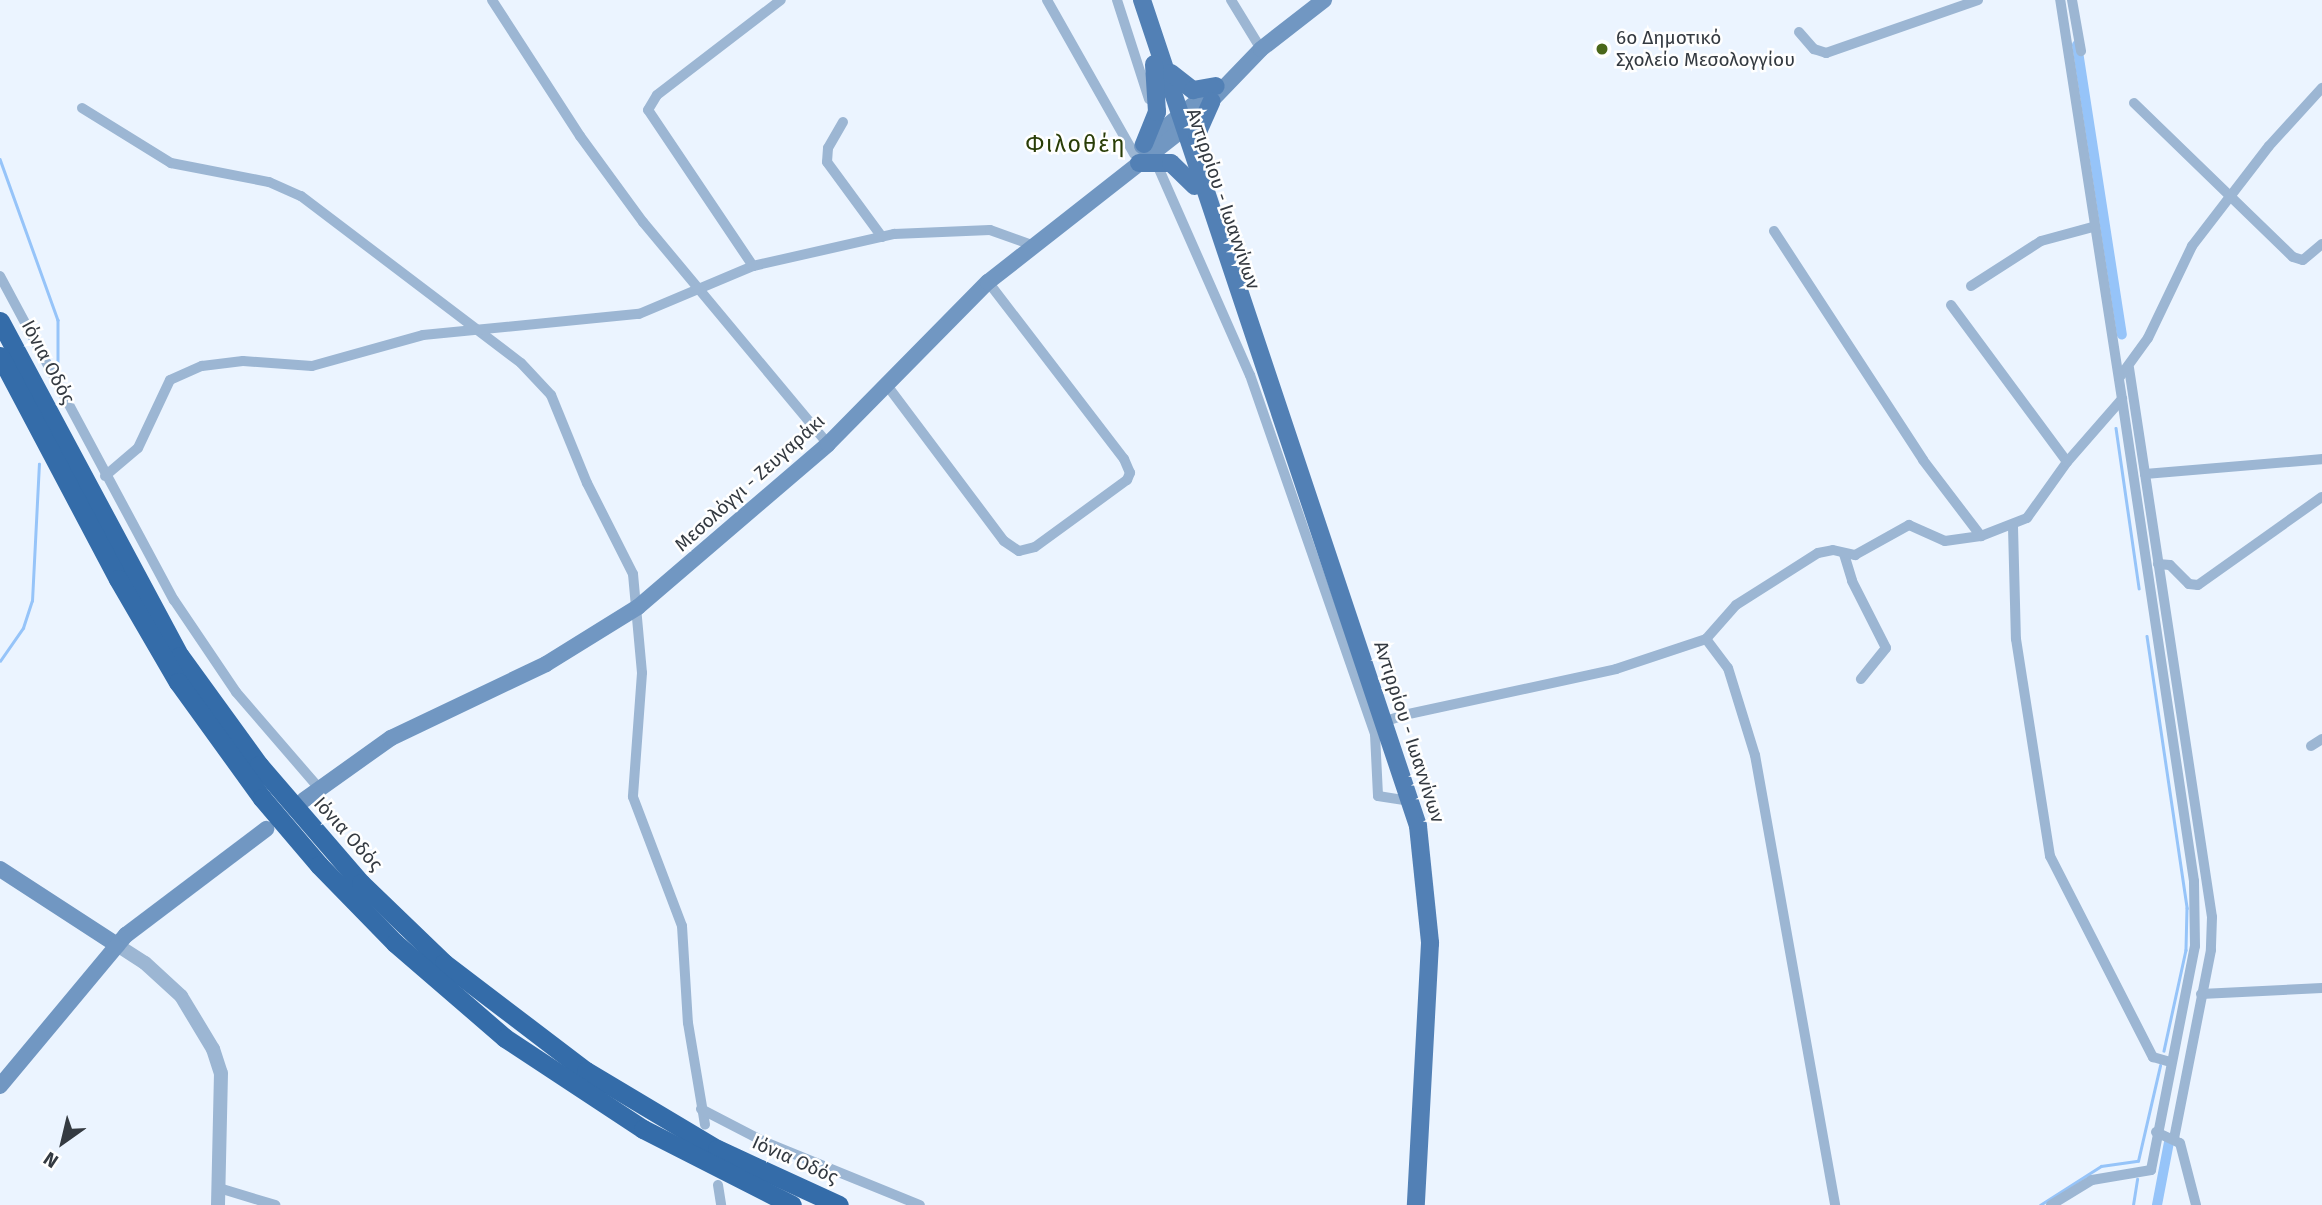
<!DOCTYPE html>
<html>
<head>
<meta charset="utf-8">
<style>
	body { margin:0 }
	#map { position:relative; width:2322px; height:1205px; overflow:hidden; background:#ebf4ff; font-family:"Fira Sans",sans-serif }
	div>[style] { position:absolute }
	.stream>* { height:2.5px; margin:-1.25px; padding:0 1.25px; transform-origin:1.25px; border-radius:1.25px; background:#96c4f9 }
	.canal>* { height:10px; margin:-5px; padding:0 5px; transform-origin:5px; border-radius:5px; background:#96c4f9 }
	.minor>* { height:10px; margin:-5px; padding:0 5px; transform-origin:5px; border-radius:5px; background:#9cb6d3 }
	.tertiary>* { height:14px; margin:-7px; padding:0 7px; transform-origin:7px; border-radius:7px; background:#9cb6d3 }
	.secondary>* { height:16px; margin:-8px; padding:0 8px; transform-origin:8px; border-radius:8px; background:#7197c2 }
	.primary>* { height:18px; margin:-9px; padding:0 9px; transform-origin:9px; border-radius:9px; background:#5280b5 }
	.motorway>* { height:19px; margin:-9.5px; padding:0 9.5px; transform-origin:9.5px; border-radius:9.5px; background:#346ca9 }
	.dots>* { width:19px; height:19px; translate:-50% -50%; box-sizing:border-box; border:4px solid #fff; border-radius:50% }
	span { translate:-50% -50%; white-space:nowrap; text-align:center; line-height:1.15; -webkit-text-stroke:5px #fff; paint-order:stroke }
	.poi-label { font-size:19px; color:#343a41 }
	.left { translate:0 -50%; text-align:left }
	.street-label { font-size:19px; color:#343a41 }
	.quarter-label { font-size:23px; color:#293d07; letter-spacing:2px }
	.north { position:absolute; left:28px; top:1107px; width:70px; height:70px; -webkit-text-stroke:5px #fff; paint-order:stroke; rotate:214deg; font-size:19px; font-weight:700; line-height:28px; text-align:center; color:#343a41 }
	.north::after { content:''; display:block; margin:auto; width:24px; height:32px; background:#343a41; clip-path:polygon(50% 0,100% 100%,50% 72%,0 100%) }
</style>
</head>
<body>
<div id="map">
	<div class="stream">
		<div style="left:0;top:159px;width:171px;rotate:70.2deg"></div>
		<div style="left:58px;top:320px;width:44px;rotate:90deg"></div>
		<div style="left:2116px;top:428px;width:162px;rotate:81.8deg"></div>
		<div style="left:2147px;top:636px;width:275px;rotate:81.6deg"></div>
		<div style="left:2187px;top:908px;width:42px;rotate:91.4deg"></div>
		<div style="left:2186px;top:950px;width:103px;rotate:102.3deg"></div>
		<div style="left:0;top:661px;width:40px;rotate:-55.1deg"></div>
		<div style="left:23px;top:628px;width:28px;rotate:-72deg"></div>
		<div style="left:32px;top:601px;width:137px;rotate:-87.1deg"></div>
		<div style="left:2040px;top:1205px;width:72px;rotate:-32.6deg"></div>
		<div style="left:2101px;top:1166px;width:37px;rotate:-8deg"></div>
		<div style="left:2138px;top:1161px;width:98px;rotate:-77deg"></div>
		<div style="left:2133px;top:1205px;width:26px;rotate:-81deg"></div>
	</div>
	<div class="canal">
		<div style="left:2077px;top:45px;width:293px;rotate:81.2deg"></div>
		<div style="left:2157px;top:1205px;width:64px;rotate:-79.2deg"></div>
	</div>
	<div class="minor">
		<div style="left:492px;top:0;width:162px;rotate:57.1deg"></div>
		<div style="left:580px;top:136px;width:107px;rotate:53.8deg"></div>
		<div style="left:643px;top:222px;width:289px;rotate:50.2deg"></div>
		<div style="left:1047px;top:0;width:177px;rotate:60.5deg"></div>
		<div style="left:1117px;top:0;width:104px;rotate:72.1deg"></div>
		<div style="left:1231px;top:0;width:57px;rotate:58.5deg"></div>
		<div style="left:2072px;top:0;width:52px;rotate:80deg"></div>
		<div style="left:1799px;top:32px;width:23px;rotate:49deg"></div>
		<div style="left:1814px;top:49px;width:13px;rotate:18deg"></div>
		<div style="left:1826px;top:53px;width:161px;rotate:-19.2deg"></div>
		<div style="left:2134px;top:103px;width:221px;rotate:44.1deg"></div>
		<div style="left:2293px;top:257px;width:10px;rotate:17deg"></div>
		<div style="left:2303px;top:260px;width:25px;rotate:-40deg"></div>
		<div style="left:82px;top:108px;width:105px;rotate:31.7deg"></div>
		<div style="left:171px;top:163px;width:100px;rotate:11deg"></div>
		<div style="left:269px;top:182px;width:35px;rotate:24deg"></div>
		<div style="left:301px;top:196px;width:276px;rotate:37.2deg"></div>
		<div style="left:521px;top:363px;width:44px;rotate:46.8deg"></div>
		<div style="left:551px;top:395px;width:95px;rotate:67.8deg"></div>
		<div style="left:587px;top:483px;width:102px;rotate:63.2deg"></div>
		<div style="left:633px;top:574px;width:99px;rotate:84.8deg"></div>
		<div style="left:642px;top:673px;width:124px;rotate:94.2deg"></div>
		<div style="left:633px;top:797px;width:138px;rotate:69.2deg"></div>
		<div style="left:682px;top:926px;width:97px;rotate:86.5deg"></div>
		<div style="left:688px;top:1023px;width:103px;rotate:80.5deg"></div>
		<div style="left:843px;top:122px;width:30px;rotate:120deg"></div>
		<div style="left:828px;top:148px;width:14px;rotate:94deg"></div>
		<div style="left:827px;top:162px;width:93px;rotate:53.7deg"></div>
		<div style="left:1155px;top:160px;width:235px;rotate:66.2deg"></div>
		<div style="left:1250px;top:375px;width:380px;rotate:70.8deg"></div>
		<div style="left:1375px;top:734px;width:62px;rotate:87.2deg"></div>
		<div style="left:1378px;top:796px;width:33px;rotate:9deg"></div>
		<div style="left:1774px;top:231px;width:273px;rotate:56.9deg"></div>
		<div style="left:1923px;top:460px;width:96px;rotate:52.7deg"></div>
		<div style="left:753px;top:266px;width:188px;rotate:-123.9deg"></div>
		<div style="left:648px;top:110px;width:17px;rotate:-59deg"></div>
		<div style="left:657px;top:95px;width:156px;rotate:-37.5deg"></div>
		<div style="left:0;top:276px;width:368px;rotate:61.8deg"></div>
		<div style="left:174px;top:600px;width:111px;rotate:56deg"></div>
		<div style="left:236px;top:692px;width:127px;rotate:49.2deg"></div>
		<div style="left:1971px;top:286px;width:83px;rotate:-32.7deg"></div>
		<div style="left:2041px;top:241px;width:54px;rotate:-15.1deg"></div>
		<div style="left:1951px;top:305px;width:195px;rotate:53.5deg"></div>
		<div style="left:2129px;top:368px;width:107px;rotate:81.4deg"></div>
		<div style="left:2145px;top:474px;width:178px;rotate:-4.8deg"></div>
		<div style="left:2119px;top:378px;width:49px;rotate:-54.1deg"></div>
		<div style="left:2148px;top:338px;width:102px;rotate:-64.4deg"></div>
		<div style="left:2192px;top:246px;width:126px;rotate:-52.4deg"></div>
		<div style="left:2269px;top:146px;width:79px;rotate:-47.6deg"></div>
		<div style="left:886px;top:384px;width:196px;rotate:53.1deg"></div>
		<div style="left:1004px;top:541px;width:18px;rotate:34deg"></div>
		<div style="left:1019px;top:551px;width:16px;rotate:-14deg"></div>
		<div style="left:1035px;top:547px;width:114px;rotate:-36.1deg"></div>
		<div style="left:1127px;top:480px;width:8px;rotate:-67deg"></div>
		<div style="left:1130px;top:473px;width:15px;rotate:-113deg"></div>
		<div style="left:1124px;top:459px;width:223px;rotate:-127.5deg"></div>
		<div style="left:2145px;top:474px;width:448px;rotate:81.4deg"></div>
		<div style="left:2212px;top:917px;width:33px;rotate:92deg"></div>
		<div style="left:2211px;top:950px;width:192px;rotate:101.1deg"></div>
		<div style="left:105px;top:476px;width:43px;rotate:-40.3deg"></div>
		<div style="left:138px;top:448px;width:75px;rotate:-64.8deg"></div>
		<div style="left:170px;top:380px;width:35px;rotate:-24deg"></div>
		<div style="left:202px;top:366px;width:41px;rotate:-7deg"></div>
		<div style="left:243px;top:361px;width:69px;rotate:4.1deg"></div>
		<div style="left:312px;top:366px;width:115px;rotate:-15.6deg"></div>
		<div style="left:423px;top:335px;width:217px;rotate:-5.6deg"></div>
		<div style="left:639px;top:314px;width:124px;rotate:-22.8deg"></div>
		<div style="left:753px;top:266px;width:145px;rotate:-12.8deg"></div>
		<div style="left:894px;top:234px;width:96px;rotate:-2.4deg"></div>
		<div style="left:990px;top:230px;width:45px;rotate:19.7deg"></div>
		<div style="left:2013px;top:527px;width:112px;rotate:88.5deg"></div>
		<div style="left:2016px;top:639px;width:220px;rotate:81.1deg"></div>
		<div style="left:2050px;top:856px;width:226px;rotate:62.9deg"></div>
		<div style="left:2153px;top:1057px;width:18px;rotate:16deg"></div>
		<div style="left:1844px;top:554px;width:28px;rotate:73deg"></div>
		<div style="left:1852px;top:581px;width:75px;rotate:63.1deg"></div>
		<div style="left:1886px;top:648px;width:40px;rotate:129deg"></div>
		<div style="left:2158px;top:564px;width:12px;rotate:5deg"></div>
		<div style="left:2170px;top:565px;width:27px;rotate:45deg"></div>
		<div style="left:2189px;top:584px;width:9px;rotate:6deg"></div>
		<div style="left:2198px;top:585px;width:152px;rotate:-35.4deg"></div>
		<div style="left:1706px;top:639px;width:36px;rotate:53deg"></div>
		<div style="left:1728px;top:668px;width:91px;rotate:72.8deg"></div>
		<div style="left:1755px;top:755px;width:457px;rotate:79.9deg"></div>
		<div style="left:1375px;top:734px;width:17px;rotate:-50deg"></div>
		<div style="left:1386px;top:721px;width:19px;rotate:-18deg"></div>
		<div style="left:1404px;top:715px;width:217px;rotate:-12.2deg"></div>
		<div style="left:1616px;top:669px;width:95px;rotate:-18.4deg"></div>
		<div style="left:1706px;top:639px;width:45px;rotate:-48.6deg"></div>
		<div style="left:1736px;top:605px;width:97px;rotate:-32.4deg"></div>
		<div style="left:1818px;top:553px;width:15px;rotate:-11deg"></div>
		<div style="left:1833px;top:550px;width:23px;rotate:13deg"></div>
		<div style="left:1855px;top:555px;width:62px;rotate:-29.1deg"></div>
		<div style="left:1909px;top:525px;width:39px;rotate:24deg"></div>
		<div style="left:1945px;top:541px;width:36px;rotate:-8deg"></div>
		<div style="left:1981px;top:536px;width:49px;rotate:-21.4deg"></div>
		<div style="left:2027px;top:518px;width:69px;rotate:-54.5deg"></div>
		<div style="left:2067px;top:462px;width:84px;rotate:-48.9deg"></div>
		<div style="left:2122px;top:399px;width:404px;rotate:-98.8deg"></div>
		<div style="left:2311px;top:746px;width:13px;rotate:-32deg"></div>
		<div style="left:2201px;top:994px;width:121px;rotate:-2.8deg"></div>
		<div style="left:701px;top:1109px;width:74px;rotate:27.3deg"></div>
		<div style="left:767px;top:1143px;width:165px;rotate:22.1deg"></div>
		<div style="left:2156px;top:1132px;width:26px;rotate:25deg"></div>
		<div style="left:2180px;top:1143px;width:64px;rotate:75.5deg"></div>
		<div style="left:718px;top:1185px;width:20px;rotate:81deg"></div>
		<div style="left:219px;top:1188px;width:59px;rotate:16.9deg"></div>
		<div style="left:2051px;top:1205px;width:48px;rotate:-31.4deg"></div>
		<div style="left:2092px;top:1180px;width:60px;rotate:-9.6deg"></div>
		<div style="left:2151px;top:1170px;width:228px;rotate:-78.9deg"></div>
		<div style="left:2195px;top:946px;width:65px;rotate:-90.9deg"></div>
		<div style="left:2194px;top:881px;width:487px;rotate:-98.5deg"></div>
	</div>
	<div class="tertiary">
		<div style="left:117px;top:945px;width:33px;rotate:33deg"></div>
		<div style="left:145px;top:963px;width:49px;rotate:42.5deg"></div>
		<div style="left:181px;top:996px;width:62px;rotate:58.9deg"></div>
		<div style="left:213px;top:1049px;width:25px;rotate:72deg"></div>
		<div style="left:221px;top:1073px;width:132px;rotate:91.3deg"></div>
	</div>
	<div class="secondary">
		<div style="left:1142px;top:146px;width:92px;rotate:-38.9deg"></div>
		<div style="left:304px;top:800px;width:107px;rotate:-35.5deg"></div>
		<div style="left:391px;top:738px;width:172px;rotate:-25.5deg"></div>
		<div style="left:546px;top:664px;width:108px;rotate:-31.8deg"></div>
		<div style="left:638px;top:607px;width:250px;rotate:-40.6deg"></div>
		<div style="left:828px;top:444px;width:228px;rotate:-45.4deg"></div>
		<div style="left:988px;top:282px;width:251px;rotate:-38.1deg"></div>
		<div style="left:1186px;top:127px;width:108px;rotate:-46.1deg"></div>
		<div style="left:1261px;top:49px;width:80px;rotate:-37.9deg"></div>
		<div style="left:0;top:869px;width:140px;rotate:33deg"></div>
		<div style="left:0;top:1086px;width:197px;rotate:-50.2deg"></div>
		<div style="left:126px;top:935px;width:176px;rotate:-37.1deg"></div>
	</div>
	<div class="primary">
		<div style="left:1142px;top:0;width:871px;rotate:71.52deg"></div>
		<div style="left:1418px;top:826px;width:118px;rotate:84.1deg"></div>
		<div style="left:1430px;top:943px;width:262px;rotate:93.1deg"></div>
		<div style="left:1171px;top:73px;width:28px;rotate:38deg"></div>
		<div style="left:1193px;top:90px;width:23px;rotate:-10deg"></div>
		<div style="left:1144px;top:144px;width:35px;rotate:-68deg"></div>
		<div style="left:1157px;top:112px;width:48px;rotate:-93.6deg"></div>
		<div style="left:1197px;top:150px;width:16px;rotate:-90deg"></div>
		<div style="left:1197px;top:134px;width:36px;rotate:-66deg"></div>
		<div style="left:1139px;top:163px;width:32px"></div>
		<div style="left:1171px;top:163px;width:33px;rotate:44deg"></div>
	</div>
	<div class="motorway">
		<div style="left:0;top:321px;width:380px;rotate:61.8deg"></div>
		<div style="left:180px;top:656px;width:135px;rotate:54.1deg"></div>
		<div style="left:259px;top:765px;width:156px;rotate:49.2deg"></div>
		<div style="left:361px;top:883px;width:115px;rotate:43.9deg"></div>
		<div style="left:444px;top:963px;width:178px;rotate:37.3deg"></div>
		<div style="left:586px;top:1071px;width:152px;rotate:30.8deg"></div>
		<div style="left:717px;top:1149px;width:134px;rotate:24.7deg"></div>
		<div style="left:0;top:356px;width:252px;rotate:62.1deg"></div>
		<div style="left:118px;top:579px;width:119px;rotate:59.8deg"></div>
		<div style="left:178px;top:682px;width:143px;rotate:54.1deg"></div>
		<div style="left:262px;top:798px;width:88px;rotate:49.6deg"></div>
		<div style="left:319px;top:865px;width:109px;rotate:45.7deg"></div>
		<div style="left:395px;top:943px;width:145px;rotate:40.8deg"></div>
		<div style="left:505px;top:1038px;width:165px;rotate:33.4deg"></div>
		<div style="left:643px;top:1129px;width:167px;rotate:27deg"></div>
	</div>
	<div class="dots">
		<div style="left:1602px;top:49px;background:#4a671a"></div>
	</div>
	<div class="poi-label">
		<span class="left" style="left:1616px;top:49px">6ο Δημοτικό<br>Σχολείο Μεσολογγίου</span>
	</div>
	<div class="street-label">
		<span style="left:1223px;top:199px;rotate:71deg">Αντιρρίου - Ιωαννίνων</span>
		<span style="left:48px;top:362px;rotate:62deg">Ιόνια Οδός</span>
		<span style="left:750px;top:483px;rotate:-42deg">Μεσολόγγι - Ζευγαράκι</span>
		<span style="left:1409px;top:732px;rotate:72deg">Αντιρρίου - Ιωαννίνων</span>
		<span style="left:348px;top:834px;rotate:48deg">Ιόνια Οδός</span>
		<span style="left:795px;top:1160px;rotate:24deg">Ιόνια Οδός</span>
	</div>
	<div class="quarter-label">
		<span style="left:1076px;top:144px">Φιλοθέη</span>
	</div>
	<div class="north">N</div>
</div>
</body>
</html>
